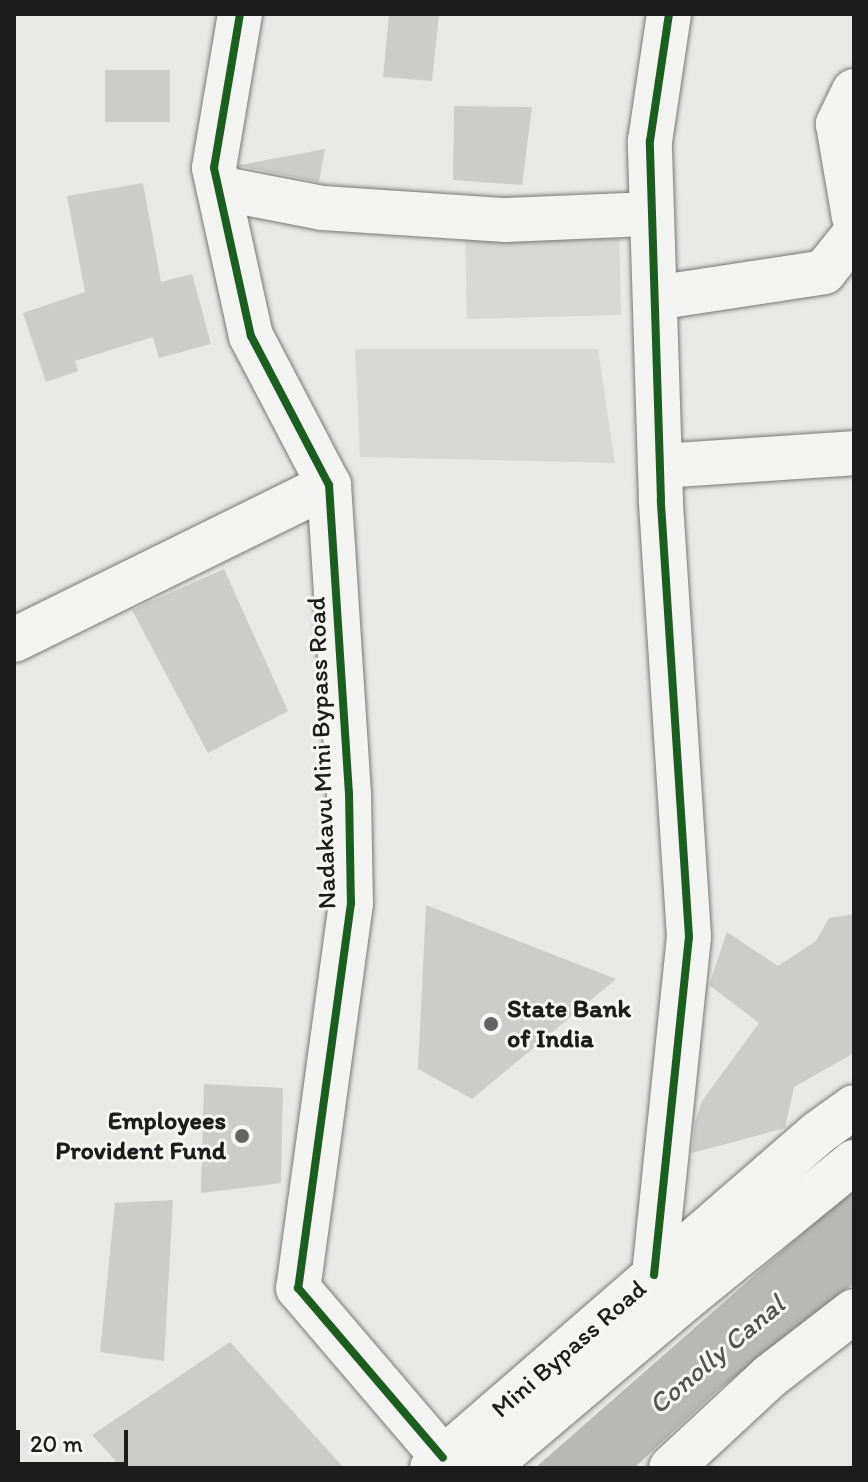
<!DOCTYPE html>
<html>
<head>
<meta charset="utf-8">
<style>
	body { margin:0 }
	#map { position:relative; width:868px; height:1482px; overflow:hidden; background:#e8e8e6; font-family:Itim,sans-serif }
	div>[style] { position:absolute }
	.built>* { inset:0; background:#d8d8d5 }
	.water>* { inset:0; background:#b8b8b6 }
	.building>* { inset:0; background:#ccccca }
	.roads { filter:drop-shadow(0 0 2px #787877) drop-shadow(0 0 2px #787877) }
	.minor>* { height:44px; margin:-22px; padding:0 22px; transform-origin:22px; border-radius:22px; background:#f3f3f1 }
	.major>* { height:44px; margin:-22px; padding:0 22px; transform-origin:22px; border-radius:22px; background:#f3f3f1 }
	.cycleway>* { height:8px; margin:-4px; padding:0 4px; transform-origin:4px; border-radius:4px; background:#1b5e20 }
	.dots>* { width:22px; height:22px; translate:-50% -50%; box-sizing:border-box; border:4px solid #f6f6f2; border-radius:50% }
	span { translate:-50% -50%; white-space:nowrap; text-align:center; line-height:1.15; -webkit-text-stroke:6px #f6f6f2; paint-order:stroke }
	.street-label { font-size:26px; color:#1c1c1c }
	.poi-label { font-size:26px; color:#1c1c1c; font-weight:700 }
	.left { translate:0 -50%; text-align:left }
	.right { translate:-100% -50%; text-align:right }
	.water-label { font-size:28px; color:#525251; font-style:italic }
	.frame { position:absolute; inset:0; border:16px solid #1c1c1c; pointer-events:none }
	.scale { position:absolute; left:16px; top:1430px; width:112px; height:36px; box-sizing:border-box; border:4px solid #1c1c1c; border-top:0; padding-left:10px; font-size:24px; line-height:28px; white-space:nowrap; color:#1c1c1c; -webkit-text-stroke:6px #f6f6f2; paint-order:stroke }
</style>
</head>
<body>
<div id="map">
	<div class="built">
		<div style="clip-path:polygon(619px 224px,621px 315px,467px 319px,465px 228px)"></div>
		<div style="clip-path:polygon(355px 349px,598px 349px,615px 463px,360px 457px)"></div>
	</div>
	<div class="water">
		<div style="clip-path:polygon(854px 1188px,854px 1283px,717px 1391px,634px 1468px,535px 1468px)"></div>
	</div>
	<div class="building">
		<div style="clip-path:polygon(389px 14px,439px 14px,432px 81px,383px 77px)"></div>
		<div style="clip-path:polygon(105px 70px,170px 70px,170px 122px,105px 122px)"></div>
		<div style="clip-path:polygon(454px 106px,532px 107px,522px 185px,453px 180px)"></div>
		<div style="clip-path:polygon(325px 149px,319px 182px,240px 166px,240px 165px)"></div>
		<div style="clip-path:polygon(143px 183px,161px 282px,192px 274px,211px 344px,159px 358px,153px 337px,75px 361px,78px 371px,46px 382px,23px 313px,85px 292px,67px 196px)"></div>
		<div style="clip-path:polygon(224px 569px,288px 711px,208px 753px,132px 610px)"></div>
		<div style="clip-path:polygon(426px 905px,616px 979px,472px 1099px,418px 1069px)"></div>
		<div style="clip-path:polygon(854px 914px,854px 1053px,794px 1087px,785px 1128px,692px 1153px,695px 1122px,702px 1101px,759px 1023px,709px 985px,727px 932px,778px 966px,816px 941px,829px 918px)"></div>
		<div style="clip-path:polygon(204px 1084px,283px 1088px,281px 1183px,201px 1193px)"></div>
		<div style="clip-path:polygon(173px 1200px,164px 1361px,100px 1352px,115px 1203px)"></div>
		<div style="clip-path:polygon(230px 1342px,344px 1468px,122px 1468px,92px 1435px)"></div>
	</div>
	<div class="roads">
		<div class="minor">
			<div style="left:240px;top:14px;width:156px;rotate:99.6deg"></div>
			<div style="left:214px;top:168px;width:172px;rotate:77.6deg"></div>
			<div style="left:251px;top:336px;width:168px;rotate:62.4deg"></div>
			<div style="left:329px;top:485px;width:309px;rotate:86.3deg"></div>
			<div style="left:349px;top:793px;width:110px;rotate:89deg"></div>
			<div style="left:351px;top:903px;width:389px;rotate:97.8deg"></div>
			<div style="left:298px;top:1288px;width:223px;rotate:49.5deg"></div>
			<div style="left:854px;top:91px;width:37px;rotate:116deg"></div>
			<div style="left:838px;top:124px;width:95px;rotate:80.3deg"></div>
			<div style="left:219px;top:188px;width:106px;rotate:10.9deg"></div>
			<div style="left:323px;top:208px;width:183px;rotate:3.8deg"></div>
			<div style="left:506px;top:220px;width:146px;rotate:-2.4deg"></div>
			<div style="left:655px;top:298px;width:171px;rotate:-8.7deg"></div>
			<div style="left:824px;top:272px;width:48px;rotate:-51deg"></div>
			<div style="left:660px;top:466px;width:194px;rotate:-3.8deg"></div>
			<div style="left:14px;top:640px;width:351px;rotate:-26.2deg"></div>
			<div style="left:654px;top:1275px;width:340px;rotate:-84.1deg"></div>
			<div style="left:689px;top:937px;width:438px;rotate:-93.7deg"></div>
			<div style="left:661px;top:500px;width:359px;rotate:-91.8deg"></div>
			<div style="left:650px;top:141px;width:128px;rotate:-81.5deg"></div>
			<div style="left:671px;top:1468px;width:135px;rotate:-42.9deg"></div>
			<div style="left:770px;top:1376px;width:106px;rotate:-37.7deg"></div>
		</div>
		<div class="major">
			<div style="left:432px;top:1468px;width:511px;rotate:-40.95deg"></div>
			<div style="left:818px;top:1133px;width:44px;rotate:-35.8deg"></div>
			<div style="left:486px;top:1468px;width:260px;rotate:-40.3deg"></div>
			<div style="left:684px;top:1300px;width:219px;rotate:-39.1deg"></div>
		</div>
	</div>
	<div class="cycleway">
		<div style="left:240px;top:14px;width:156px;rotate:99.6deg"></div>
		<div style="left:214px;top:168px;width:172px;rotate:77.6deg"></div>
		<div style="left:251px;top:336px;width:168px;rotate:62.4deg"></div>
		<div style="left:329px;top:485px;width:309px;rotate:86.3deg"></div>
		<div style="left:349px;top:793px;width:110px;rotate:89deg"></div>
		<div style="left:351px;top:903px;width:389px;rotate:97.8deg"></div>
		<div style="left:298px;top:1288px;width:223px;rotate:49.5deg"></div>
		<div style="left:654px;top:1275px;width:340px;rotate:-84.1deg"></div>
		<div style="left:689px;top:937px;width:438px;rotate:-93.7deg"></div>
		<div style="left:661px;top:500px;width:359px;rotate:-91.8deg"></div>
		<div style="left:650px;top:141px;width:128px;rotate:-81.5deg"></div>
	</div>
	<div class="dots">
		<div style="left:491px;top:1024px;background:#636363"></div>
		<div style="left:242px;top:1136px;background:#636363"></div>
	</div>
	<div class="street-label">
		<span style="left:322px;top:753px;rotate:-92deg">Nadakavu Mini Bypass Road</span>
		<span style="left:569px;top:1349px;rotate:-41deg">Mini Bypass Road</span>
	</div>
	<div class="poi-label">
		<span class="left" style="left:507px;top:1024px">State Bank<br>of India</span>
		<span class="right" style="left:226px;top:1136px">Employees<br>Provident Fund</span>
	</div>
	<div class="water-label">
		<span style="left:716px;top:1354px;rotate:-40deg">Conolly Canal</span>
	</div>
	<div class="frame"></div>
	<div class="scale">20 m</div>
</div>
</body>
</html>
